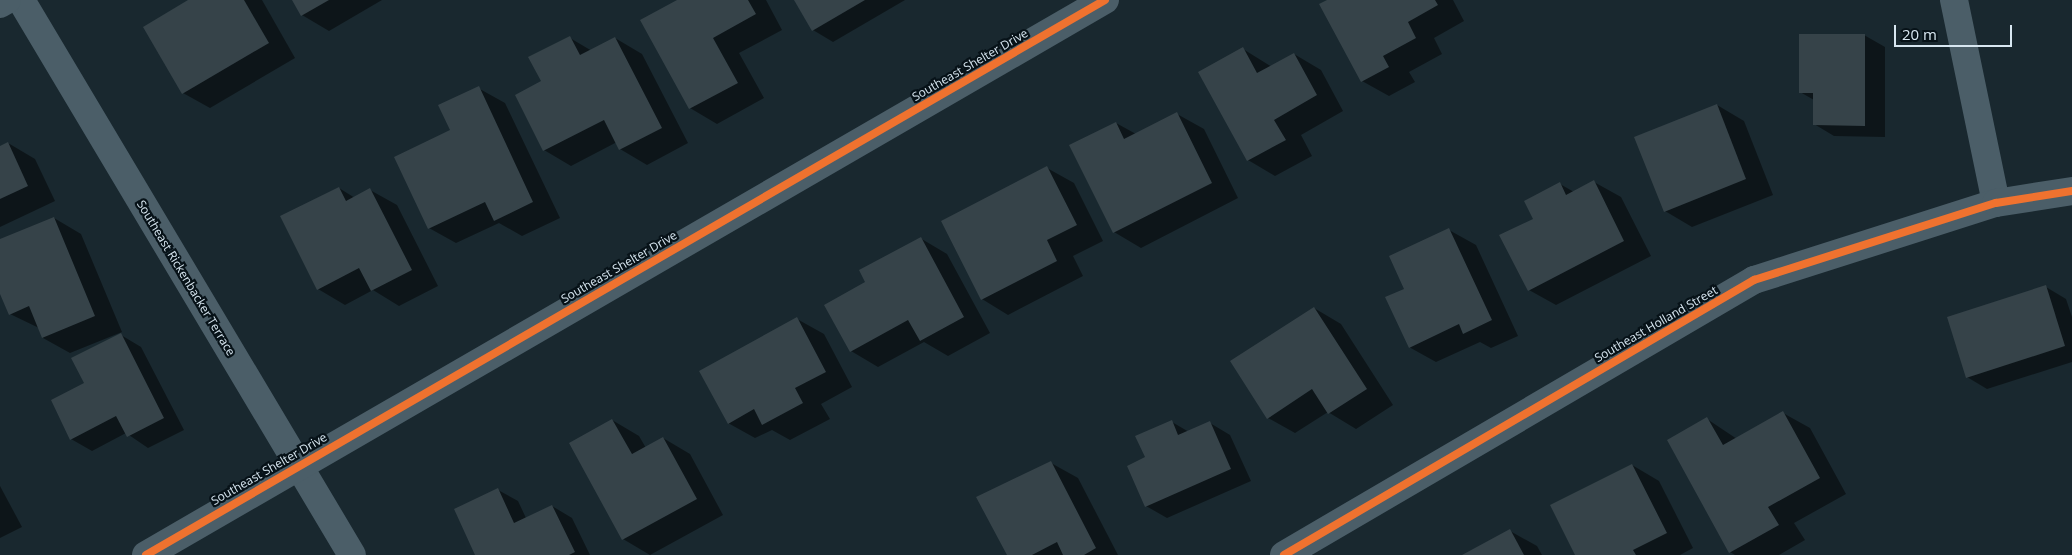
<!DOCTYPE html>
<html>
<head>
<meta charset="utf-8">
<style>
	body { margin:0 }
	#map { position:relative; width:2072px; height:555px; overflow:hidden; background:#19282f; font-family:"Open Sans",sans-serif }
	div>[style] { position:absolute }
	.shadow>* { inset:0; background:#0007 }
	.building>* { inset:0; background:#364349 }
	.minor>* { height:28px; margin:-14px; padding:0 14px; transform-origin:14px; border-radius:14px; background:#4b5e68 }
	.cycleway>* { height:8px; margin:-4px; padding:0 4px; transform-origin:4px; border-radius:4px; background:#ef722f }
	span { translate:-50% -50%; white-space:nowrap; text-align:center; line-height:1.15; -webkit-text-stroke:4.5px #071218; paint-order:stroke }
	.street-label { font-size:12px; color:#d8e7f1 }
	.scale { position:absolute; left:1894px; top:25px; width:118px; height:22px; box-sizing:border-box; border:2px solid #d8e7f1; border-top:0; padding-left:6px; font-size:15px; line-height:18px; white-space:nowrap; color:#d8e7f1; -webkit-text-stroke:4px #071218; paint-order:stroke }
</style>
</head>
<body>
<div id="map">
	<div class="shadow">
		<div style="clip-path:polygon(191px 0,262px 0,295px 58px,210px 108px,183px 93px)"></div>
		<div style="clip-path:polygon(294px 0,382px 0,329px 31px,302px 15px)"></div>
		<div style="clip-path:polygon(679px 0,766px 0,782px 30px,739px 53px,764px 98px,717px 124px,690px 108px)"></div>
		<div style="clip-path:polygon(795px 0,905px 0,833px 42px,813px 30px)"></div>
		<div style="clip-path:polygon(1330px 0,1453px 0,1464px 21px,1434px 38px,1442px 54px,1409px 72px,1415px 82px,1389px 96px,1362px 81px)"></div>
		<div style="clip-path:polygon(1864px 35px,1885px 47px,1885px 137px,1834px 136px,1814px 124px,1814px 100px,1800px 92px)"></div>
		<div style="clip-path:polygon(570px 38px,592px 51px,615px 38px,642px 54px,688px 143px,647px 165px,620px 149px,617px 142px,571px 166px,544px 150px,542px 82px)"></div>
		<div style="clip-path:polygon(1243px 49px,1272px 67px,1294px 54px,1321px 70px,1343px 111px,1301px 135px,1312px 156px,1275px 176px,1248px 160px)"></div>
		<div style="clip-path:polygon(478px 88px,505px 103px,560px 218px,522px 236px,499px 223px,456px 243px,429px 228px,452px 130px)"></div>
		<div style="clip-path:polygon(1717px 105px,1744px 121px,1773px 195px,1692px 227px,1665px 211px)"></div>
		<div style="clip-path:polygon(1177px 114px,1204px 129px,1238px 198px,1141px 248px,1114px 232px,1116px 123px,1136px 134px)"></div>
		<div style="clip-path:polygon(8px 143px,35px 159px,55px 201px,0 227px,0 147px)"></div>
		<div style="clip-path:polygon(1047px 168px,1074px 183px,1103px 241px,1073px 256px,1083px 276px,1008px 315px,982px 299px)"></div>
		<div style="clip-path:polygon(1594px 182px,1621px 197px,1651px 256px,1556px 305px,1529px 290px,1534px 219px,1560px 184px,1574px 192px)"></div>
		<div style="clip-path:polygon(339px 188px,355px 198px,370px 190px,397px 205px,438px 286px,399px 306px,373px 290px,345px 305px,318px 289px)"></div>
		<div style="clip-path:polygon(54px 218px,81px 234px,122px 332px,70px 353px,43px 338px,39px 328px,10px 314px,0 290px,0 240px)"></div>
		<div style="clip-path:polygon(1449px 230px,1476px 245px,1518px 336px,1491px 348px,1480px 342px,1436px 362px,1409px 347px,1406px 289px)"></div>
		<div style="clip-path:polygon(920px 238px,947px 254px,990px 333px,948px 356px,924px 342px,878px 367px,851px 351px,867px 283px)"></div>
		<div style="clip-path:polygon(2046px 287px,2066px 299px,2072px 317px,2072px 362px,1987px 389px,1967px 377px)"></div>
		<div style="clip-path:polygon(1314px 308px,1341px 324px,1393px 405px,1356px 429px,1328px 412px,1295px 433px,1268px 418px)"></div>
		<div style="clip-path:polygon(797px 319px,824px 334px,852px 387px,821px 404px,830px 419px,790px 440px,772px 430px,755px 438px,728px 423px)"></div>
		<div style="clip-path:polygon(121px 335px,141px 347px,184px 430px,148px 448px,126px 433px,92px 451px,71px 439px,86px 384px)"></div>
		<div style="clip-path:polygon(1783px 413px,1810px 428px,1846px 494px,1794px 523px,1805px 540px,1779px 555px,1735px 555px,1730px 552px,1707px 419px,1737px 439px)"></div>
		<div style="clip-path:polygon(612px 420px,639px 436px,646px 448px,663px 438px,690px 454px,723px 515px,650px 555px,623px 539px)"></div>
		<div style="clip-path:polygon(1172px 422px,1189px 432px,1210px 423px,1230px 435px,1251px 481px,1167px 518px,1146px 506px,1146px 458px)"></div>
		<div style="clip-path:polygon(1051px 463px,1078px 478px,1118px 555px,1008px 555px)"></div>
		<div style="clip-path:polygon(1632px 465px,1659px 481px,1693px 548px,1680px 555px,1577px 555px)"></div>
		<div style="clip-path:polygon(0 486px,22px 527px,0 538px)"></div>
		<div style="clip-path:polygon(498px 490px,518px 501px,526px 518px,552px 506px,572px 518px,590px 555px,477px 555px)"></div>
		<div style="clip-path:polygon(1510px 531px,1537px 546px,1542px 555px,1464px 555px)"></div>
	</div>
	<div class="building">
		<div style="clip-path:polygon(188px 0,244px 0,269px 43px,182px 94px,143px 27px)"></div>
		<div style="clip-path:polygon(292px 0,329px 0,301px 16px)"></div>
		<div style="clip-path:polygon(677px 0,748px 0,756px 14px,713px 38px,738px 83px,689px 109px,640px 20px)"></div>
		<div style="clip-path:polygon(794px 0,865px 0,812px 31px)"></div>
		<div style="clip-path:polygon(1327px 0,1435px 0,1438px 5px,1408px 22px,1416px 38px,1383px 56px,1389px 67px,1361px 82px,1319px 4px)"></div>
		<div style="clip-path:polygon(1799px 34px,1865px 34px,1865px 126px,1813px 125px,1813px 93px,1799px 93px)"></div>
		<div style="clip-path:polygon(570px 36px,580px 55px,615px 37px,662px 128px,619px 150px,604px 120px,543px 151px,515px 95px,541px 81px,528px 57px)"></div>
		<div style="clip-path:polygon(1243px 47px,1257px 73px,1294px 53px,1317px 95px,1274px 120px,1286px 140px,1247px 161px,1198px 72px)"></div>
		<div style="clip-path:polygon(479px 86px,533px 202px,494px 221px,485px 202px,428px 229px,394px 157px,450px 130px,438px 105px)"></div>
		<div style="clip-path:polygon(1717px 104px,1746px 179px,1664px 212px,1634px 137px)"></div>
		<div style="clip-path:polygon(1177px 112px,1212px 183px,1113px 233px,1069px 145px,1116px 122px,1124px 139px)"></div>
		<div style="clip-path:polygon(8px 142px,28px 186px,0 199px,0 146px)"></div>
		<div style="clip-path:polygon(1047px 166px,1077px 225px,1047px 240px,1057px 261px,981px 300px,941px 221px)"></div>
		<div style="clip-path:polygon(1594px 180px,1624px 241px,1528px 291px,1499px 235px,1533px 219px,1524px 201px,1560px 182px,1566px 195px)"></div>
		<div style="clip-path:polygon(339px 187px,346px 201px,370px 188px,412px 270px,371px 291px,359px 268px,317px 290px,280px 216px)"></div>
		<div style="clip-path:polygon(54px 217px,95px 316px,42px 338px,29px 306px,9px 315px,0 294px,0 239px)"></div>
		<div style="clip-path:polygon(1449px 228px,1492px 320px,1463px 334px,1459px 324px,1409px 348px,1385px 297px,1404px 289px,1389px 256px)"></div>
		<div style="clip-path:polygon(921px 237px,964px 317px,920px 341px,908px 320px,850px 352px,824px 305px,865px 282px,859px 270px)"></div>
		<div style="clip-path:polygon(2046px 285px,2065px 346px,1966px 378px,1947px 317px)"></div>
		<div style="clip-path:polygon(1314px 307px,1367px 389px,1328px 414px,1312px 389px,1267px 419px,1230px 361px)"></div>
		<div style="clip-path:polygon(797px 317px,826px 372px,795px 388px,803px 403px,762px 425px,754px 409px,728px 424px,699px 371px)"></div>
		<div style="clip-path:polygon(121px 333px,164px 418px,127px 437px,116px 416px,70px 440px,51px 400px,84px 383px,71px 358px)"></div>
		<div style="clip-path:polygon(1783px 411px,1820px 478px,1768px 507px,1779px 525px,1729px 553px,1667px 440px,1707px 417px,1723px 445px)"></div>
		<div style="clip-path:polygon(612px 419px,632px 454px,663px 437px,697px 499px,622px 540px,569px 443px)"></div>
		<div style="clip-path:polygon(1172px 420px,1178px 435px,1210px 421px,1231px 469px,1145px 507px,1127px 466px,1145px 457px,1135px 436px)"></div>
		<div style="clip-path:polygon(1051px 461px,1096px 548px,1084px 555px,1063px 555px,1057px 542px,1032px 555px,1007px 555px,976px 497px)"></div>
		<div style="clip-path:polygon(1632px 464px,1667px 533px,1633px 550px,1636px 555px,1575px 555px,1550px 505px)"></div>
		<div style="clip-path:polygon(498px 488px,514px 523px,552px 505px,575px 552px,569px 555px,475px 555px,454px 509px)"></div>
		<div style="clip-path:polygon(1510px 529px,1524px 555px,1462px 555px)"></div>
	</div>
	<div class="minor">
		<div style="left:21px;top:0;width:646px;rotate:59.19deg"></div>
		<div style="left:1954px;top:0;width:207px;rotate:78.3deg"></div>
		<div style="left:0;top:4px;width:8px;rotate:-30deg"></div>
		<div style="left:146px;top:555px;width:1108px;rotate:-30.06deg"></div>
		<div style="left:1284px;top:555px;width:545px;rotate:-30.33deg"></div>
		<div style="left:1754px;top:280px;width:254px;rotate:-17.7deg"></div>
		<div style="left:1996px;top:203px;width:77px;rotate:-9deg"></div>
	</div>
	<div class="cycleway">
		<div style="left:146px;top:555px;width:1108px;rotate:-30.06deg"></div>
		<div style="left:1284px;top:555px;width:545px;rotate:-30.33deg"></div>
		<div style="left:1754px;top:280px;width:254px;rotate:-17.7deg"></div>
		<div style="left:1996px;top:203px;width:77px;rotate:-9deg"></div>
	</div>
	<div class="street-label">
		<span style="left:970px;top:65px;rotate:-30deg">Southeast Shelter Drive</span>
		<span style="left:619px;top:267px;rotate:-30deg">Southeast Shelter Drive</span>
		<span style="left:186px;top:278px;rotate:59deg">Southeast Rickenbacker Terrace</span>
		<span style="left:1656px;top:324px;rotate:-30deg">Southeast Holland Street</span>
		<span style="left:269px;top:469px;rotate:-30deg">Southeast Shelter Drive</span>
	</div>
	<div class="scale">20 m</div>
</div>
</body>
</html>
